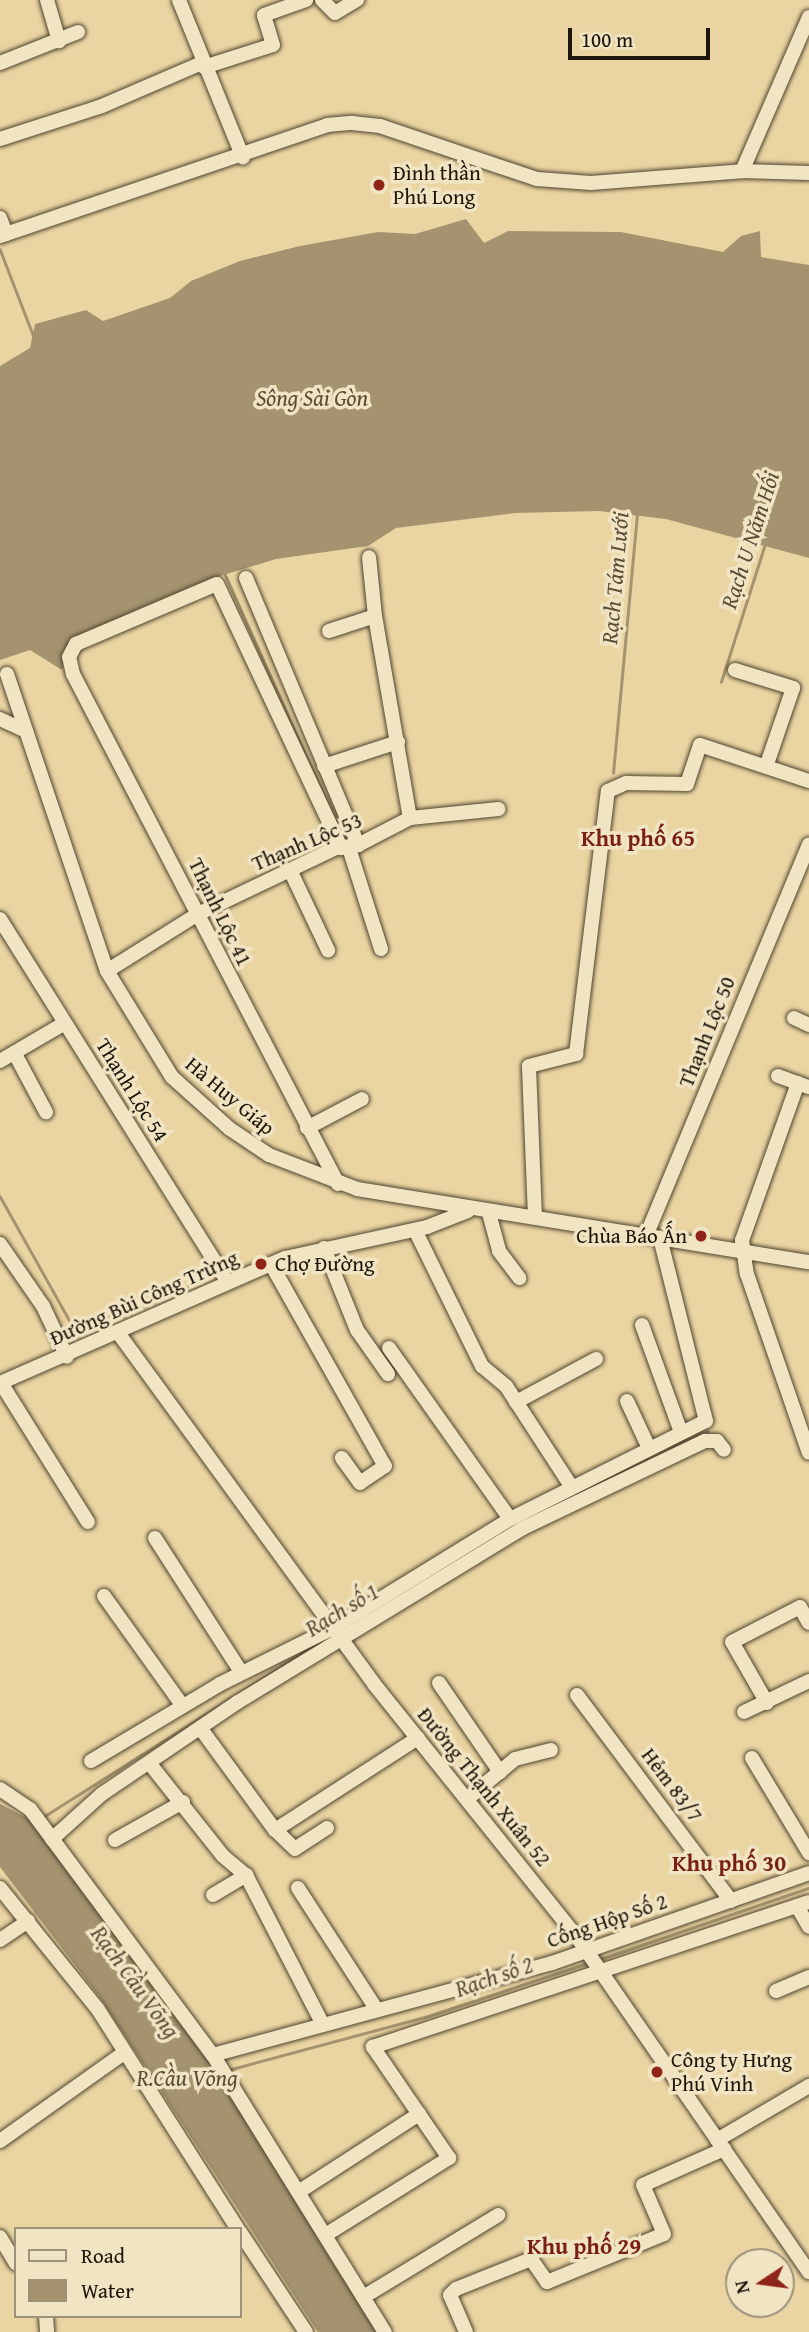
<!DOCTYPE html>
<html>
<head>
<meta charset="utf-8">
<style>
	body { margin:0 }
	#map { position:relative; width:809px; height:2332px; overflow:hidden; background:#ead5a2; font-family:"Gentium Book Plus",serif }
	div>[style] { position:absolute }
	.water>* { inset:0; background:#a4936e }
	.stream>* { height:2.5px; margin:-1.25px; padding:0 1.25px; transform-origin:1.25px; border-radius:1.25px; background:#a4936e }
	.roads { filter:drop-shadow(0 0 2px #504430) drop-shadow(0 0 2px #504430) }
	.minor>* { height:14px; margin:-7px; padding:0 7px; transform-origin:7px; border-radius:7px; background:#f1e4c3 }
	.dots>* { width:19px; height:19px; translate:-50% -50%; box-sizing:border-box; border:4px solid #f1e4c3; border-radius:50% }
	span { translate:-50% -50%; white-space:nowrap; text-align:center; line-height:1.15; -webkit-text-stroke:7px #f1e4c3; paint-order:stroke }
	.poi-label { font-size:21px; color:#1d140a }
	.left { translate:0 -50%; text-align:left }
	.right { translate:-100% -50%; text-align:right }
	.street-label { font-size:21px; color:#1d140a }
	.water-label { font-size:23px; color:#5a4d37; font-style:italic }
	.neighbourhood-label { font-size:23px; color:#7a1f14; font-weight:700 }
	.legend { position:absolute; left:14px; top:2227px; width:228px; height:91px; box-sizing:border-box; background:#f1e4c3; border:2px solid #9c9179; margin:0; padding:9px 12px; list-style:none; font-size:21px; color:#1d140a }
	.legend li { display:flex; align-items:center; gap:14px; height:35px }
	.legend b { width:35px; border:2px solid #9c9179 }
	.north { position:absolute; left:725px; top:2248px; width:70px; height:70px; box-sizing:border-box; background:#f1e4c3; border:2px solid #9c9179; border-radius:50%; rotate:257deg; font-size:19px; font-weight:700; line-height:28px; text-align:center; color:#1d140a }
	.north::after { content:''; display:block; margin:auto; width:24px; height:32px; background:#8f2418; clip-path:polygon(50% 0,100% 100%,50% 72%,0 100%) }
	.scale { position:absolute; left:568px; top:28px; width:142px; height:32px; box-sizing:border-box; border:4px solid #1d140a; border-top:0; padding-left:9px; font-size:21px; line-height:24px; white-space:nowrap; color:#1d140a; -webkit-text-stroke:5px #f1e4c3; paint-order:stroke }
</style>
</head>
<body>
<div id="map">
	<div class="water">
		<div style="clip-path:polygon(466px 219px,484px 243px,508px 231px,621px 232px,723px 252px,741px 236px,760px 231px,761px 257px,809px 265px,809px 558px,666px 519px,599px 511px,515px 513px,396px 528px,368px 546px,276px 559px,210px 579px,74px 637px,62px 670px,30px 650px,0 660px,0 366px,30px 348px,35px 324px,86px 310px,103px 321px,170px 298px,191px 281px,240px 261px,300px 246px,378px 232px,415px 234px)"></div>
		<div style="clip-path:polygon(0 1804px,33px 1821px,210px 2059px,378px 2332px,318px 2332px,101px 1999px,0 1867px)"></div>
	</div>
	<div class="stream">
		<div style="left:0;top:249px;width:94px;rotate:68.9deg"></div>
		<div style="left:225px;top:574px;width:269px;rotate:65.9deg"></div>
		<div style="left:721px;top:682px;width:142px;rotate:-72.3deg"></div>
		<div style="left:613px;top:773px;width:259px;rotate:-84.7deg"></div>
		<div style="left:0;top:1196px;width:154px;rotate:60.8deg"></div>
		<div style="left:75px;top:1330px;width:138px;rotate:-21.2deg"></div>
		<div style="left:669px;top:1447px;width:42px;rotate:-22.3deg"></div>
		<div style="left:541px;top:1512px;width:25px;rotate:-29deg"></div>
		<div style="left:43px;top:1817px;width:322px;rotate:-32.3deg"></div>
		<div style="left:600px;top:1959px;width:221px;rotate:-18.8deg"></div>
		<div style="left:228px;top:2070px;width:204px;rotate:-15.1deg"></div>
		<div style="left:425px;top:2017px;width:171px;rotate:-18.4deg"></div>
	</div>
	<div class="roads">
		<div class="minor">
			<div style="left:47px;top:0;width:43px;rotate:73.7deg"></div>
			<div style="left:179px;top:0;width:170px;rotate:67.9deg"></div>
			<div style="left:322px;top:0;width:18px;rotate:45deg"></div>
			<div style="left:335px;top:13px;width:26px;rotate:-31deg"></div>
			<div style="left:0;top:63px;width:84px;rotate:-21.7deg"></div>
			<div style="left:204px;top:67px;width:72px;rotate:-17.7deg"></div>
			<div style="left:273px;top:45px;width:31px;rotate:-107deg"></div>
			<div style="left:264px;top:15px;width:45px;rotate:-19.7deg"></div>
			<div style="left:0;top:139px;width:107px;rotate:-17.9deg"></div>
			<div style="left:102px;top:106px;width:109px;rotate:-23.3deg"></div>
			<div style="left:742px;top:171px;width:168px;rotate:-66.5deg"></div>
			<div style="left:0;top:218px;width:17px;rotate:69deg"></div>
			<div style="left:0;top:236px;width:345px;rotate:-18.7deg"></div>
			<div style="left:327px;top:125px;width:25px;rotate:-5deg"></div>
			<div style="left:352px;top:123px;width:28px;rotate:6deg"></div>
			<div style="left:380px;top:126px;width:166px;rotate:18.7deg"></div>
			<div style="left:537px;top:179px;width:54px;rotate:4.2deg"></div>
			<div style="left:591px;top:183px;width:151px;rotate:-4.5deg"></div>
			<div style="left:742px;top:171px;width:67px;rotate:1.7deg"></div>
			<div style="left:246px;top:578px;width:290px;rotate:67.2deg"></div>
			<div style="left:375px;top:616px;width:205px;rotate:80.2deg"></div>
			<div style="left:329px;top:631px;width:48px;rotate:-18.1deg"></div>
			<div style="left:375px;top:616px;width:59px;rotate:-95.8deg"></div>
			<div style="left:735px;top:670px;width:61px;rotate:17.2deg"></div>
			<div style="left:793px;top:688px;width:83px;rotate:108.9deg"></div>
			<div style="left:7px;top:674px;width:313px;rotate:71.4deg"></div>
			<div style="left:107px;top:971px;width:124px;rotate:58.5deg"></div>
			<div style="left:172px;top:1077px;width:78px;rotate:41.9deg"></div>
			<div style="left:230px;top:1129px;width:47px;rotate:33.7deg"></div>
			<div style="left:269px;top:1155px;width:94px;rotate:21.1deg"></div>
			<div style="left:357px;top:1189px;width:458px;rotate:9.2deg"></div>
			<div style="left:0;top:719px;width:29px;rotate:25deg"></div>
			<div style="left:324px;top:766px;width:78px;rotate:-18deg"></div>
			<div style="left:349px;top:848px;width:106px;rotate:72.4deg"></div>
			<div style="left:290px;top:870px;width:89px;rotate:64.6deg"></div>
			<div style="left:0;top:919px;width:429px;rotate:57.9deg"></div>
			<div style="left:107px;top:971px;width:107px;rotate:-32.1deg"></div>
			<div style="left:198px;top:914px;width:153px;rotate:-25.6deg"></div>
			<div style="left:336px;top:848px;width:22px;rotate:-8deg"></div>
			<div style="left:358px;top:845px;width:59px;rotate:-27.4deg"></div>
			<div style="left:410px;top:818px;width:89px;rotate:-5.8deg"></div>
			<div style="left:794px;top:1018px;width:17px;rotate:25deg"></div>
			<div style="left:15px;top:1054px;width:66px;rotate:61.9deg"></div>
			<div style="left:0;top:1061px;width:75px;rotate:-30.3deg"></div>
			<div style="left:778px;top:1076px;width:33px;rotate:20deg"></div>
			<div style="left:798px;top:1083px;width:167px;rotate:109.6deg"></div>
			<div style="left:742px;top:1240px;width:34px;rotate:82deg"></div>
			<div style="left:747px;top:1274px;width:189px;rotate:70.9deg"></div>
			<div style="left:307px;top:1128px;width:62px;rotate:-27.8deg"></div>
			<div style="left:338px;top:1184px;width:575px;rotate:-117.46deg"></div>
			<div style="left:73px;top:674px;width:17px;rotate:-103deg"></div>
			<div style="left:69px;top:657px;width:15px;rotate:-62deg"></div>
			<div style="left:76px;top:644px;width:153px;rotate:-23.1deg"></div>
			<div style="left:217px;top:584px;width:292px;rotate:64.8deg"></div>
			<div style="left:489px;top:1213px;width:39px;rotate:75deg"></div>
			<div style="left:499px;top:1251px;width:34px;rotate:53deg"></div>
			<div style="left:535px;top:1217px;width:151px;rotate:-92.3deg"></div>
			<div style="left:529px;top:1066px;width:49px;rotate:-14.3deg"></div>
			<div style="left:576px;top:1054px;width:265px;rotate:-83.1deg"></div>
			<div style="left:608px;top:791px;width:20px;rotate:-24deg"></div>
			<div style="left:626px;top:783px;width:61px;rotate:0.9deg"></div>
			<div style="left:687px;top:784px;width:41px;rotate:-71.6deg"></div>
			<div style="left:700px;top:745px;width:115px;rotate:18.3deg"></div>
			<div style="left:415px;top:1230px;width:152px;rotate:63.8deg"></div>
			<div style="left:482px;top:1366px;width:31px;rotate:40deg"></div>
			<div style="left:506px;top:1386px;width:119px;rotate:57deg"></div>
			<div style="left:646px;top:1236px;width:424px;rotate:-67.4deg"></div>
			<div style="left:0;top:1244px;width:75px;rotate:55.3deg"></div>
			<div style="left:43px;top:1306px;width:56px;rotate:64.8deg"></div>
			<div style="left:324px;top:1248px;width:88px;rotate:68.1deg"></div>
			<div style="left:357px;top:1330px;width:54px;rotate:54.8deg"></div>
			<div style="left:271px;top:1264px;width:232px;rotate:60.6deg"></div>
			<div style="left:385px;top:1466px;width:30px;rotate:146deg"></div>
			<div style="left:360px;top:1483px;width:31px;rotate:-126deg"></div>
			<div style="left:642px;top:1325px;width:114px;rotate:70deg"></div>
			<div style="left:119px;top:1334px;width:433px;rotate:53.9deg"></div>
			<div style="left:374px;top:1684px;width:328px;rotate:51.3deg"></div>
			<div style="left:579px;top:1940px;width:404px;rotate:55.3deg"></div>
			<div style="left:389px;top:1348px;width:209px;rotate:54.7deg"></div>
			<div style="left:0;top:1383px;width:311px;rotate:-23.7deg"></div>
			<div style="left:285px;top:1258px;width:145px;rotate:-12.3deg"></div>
			<div style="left:427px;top:1227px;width:44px;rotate:-21.3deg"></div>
			<div style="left:1px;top:1383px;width:164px;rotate:58deg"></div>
			<div style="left:627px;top:1401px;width:50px;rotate:65deg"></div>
			<div style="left:516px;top:1402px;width:91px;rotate:-28.3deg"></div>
			<div style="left:155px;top:1538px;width:159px;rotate:57.3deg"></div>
			<div style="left:104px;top:1596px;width:134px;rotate:54.4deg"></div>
			<div style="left:439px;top:1683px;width:108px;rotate:55.6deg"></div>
			<div style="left:577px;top:1695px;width:257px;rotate:53.2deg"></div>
			<div style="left:767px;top:1703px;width:70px;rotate:-119.8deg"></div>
			<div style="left:732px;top:1642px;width:76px;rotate:-27.2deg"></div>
			<div style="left:800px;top:1607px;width:18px;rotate:61deg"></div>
			<div style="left:744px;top:1712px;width:72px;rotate:-25.5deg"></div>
			<div style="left:201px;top:1729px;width:125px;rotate:53.8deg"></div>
			<div style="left:752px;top:1758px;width:111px;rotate:59deg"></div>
			<div style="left:91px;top:1761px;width:150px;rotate:-30.8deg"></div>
			<div style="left:220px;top:1684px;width:126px;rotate:-26.4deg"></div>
			<div style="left:333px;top:1628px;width:208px;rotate:-31.6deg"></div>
			<div style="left:510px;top:1519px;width:219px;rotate:-26.6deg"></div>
			<div style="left:706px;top:1421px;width:189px;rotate:-104.1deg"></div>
			<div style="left:150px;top:1764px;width:117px;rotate:51.6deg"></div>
			<div style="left:223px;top:1856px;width:30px;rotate:40deg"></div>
			<div style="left:246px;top:1875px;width:166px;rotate:62.8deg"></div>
			<div style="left:0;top:1789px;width:36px;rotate:34deg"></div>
			<div style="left:30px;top:1809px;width:307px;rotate:53.4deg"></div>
			<div style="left:213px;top:2055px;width:326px;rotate:58.2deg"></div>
			<div style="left:467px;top:1799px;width:62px;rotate:-39.8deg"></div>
			<div style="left:515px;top:1759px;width:37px;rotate:-14deg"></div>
			<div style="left:327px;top:1828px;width:38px;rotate:147deg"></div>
			<div style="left:295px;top:1849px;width:28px;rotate:-136deg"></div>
			<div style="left:275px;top:1830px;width:170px;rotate:-32.8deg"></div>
			<div style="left:52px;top:1839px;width:67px;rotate:-42deg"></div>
			<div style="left:102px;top:1794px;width:164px;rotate:-34.1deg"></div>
			<div style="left:238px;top:1702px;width:332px;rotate:-31.4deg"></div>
			<div style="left:521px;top:1529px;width:204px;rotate:-25.6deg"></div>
			<div style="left:705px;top:1441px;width:12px"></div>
			<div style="left:717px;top:1441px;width:11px;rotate:52deg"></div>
			<div style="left:115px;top:1840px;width:78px;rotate:-29.2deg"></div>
			<div style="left:0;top:1888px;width:154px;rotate:51.1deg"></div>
			<div style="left:97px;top:2008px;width:262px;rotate:57.5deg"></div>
			<div style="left:298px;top:1888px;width:145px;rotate:57.1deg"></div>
			<div style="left:213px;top:1895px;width:39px;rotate:-31deg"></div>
			<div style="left:797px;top:1906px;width:24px;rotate:60deg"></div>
			<div style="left:0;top:1940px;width:34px;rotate:-34deg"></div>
			<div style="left:776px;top:1991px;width:36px;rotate:-23deg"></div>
			<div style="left:213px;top:2055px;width:351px;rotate:-15.2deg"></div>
			<div style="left:552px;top:1963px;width:272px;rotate:-19.3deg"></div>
			<div style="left:717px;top:2140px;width:107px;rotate:-30.4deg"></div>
			<div style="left:0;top:2141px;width:148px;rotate:-35.4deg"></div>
			<div style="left:300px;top:2191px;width:142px;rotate:-32.9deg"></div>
			<div style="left:240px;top:2232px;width:120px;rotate:56.6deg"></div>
			<div style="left:327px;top:2234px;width:144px;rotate:-31.9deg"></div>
			<div style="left:449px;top:2158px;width:135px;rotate:-124.4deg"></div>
			<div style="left:373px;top:2047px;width:459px;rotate:-18.4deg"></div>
			<div style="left:0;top:2237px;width:31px;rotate:59deg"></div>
			<div style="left:365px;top:2296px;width:156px;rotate:-31.3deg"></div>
			<div style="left:46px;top:2316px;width:16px;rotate:86deg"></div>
			<div style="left:466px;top:2332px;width:40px;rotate:-113.4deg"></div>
			<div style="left:450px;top:2295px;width:8px;rotate:-45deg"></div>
			<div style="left:456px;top:2289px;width:81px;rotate:-21.8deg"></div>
			<div style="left:531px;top:2259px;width:28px;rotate:55deg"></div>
			<div style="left:547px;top:2282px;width:126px;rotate:-22.3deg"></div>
			<div style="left:664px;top:2234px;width:53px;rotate:-113.2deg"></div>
			<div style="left:643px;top:2185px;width:89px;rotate:-24deg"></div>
		</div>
	</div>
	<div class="dots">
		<div style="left:379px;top:185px;background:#8f2418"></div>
		<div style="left:701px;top:1236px;background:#8f2418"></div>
		<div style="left:261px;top:1264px;background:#8f2418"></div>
		<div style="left:657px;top:2072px;background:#8f2418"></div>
	</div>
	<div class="poi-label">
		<span class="left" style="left:393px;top:185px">Đình thần<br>Phú Long</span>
		<span class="right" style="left:687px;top:1236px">Chùa Báo Ấn</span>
		<span class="left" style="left:275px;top:1264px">Chợ Đường</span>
		<span class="left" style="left:671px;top:2072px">Công ty Hưng<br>Phú Vinh</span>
	</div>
	<div class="street-label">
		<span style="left:307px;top:842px;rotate:-23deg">Thạnh Lộc 53</span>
		<span style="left:220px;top:912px;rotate:64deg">Thạnh Lộc 41</span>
		<span style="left:707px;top:1032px;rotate:-68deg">Thạnh Lộc 50</span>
		<span style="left:132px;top:1090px;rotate:58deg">Thạnh Lộc 54</span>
		<span style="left:230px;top:1096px;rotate:40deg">Hà Huy Giáp</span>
		<span style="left:144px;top:1298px;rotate:-24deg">Đường Bùi Công Trừng</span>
		<span style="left:672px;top:1785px;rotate:53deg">Hẻm 83/7</span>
		<span style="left:484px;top:1787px;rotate:51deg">Đường Thạnh Xuân 52</span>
		<span style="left:607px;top:1921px;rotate:-19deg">Cống Hộp Số 2</span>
	</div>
	<div class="water-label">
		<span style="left:312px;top:398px">Sông Sài Gòn</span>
		<span style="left:750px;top:540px;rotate:-72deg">Rạch U Năm Hối</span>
		<span style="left:615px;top:578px;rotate:-85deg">Rạch Tám Lưới</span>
		<span style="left:342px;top:1610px;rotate:-31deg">Rạch số 1</span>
		<span style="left:494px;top:1977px;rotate:-19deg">Rạch số 2</span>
		<span style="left:135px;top:1982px;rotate:54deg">Rạch Cầu Võng</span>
		<span style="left:187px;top:2078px">R.Cầu Võng</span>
	</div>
	<div class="neighbourhood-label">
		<span style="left:638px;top:838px">Khu phố 65</span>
		<span style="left:729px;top:1863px">Khu phố 30</span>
		<span style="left:584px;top:2246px">Khu phố 29</span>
	</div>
	<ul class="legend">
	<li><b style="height:9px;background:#f1e4c3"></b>Road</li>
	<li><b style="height:19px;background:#a4936e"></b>Water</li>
	</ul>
	<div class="north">N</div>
	<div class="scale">100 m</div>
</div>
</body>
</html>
